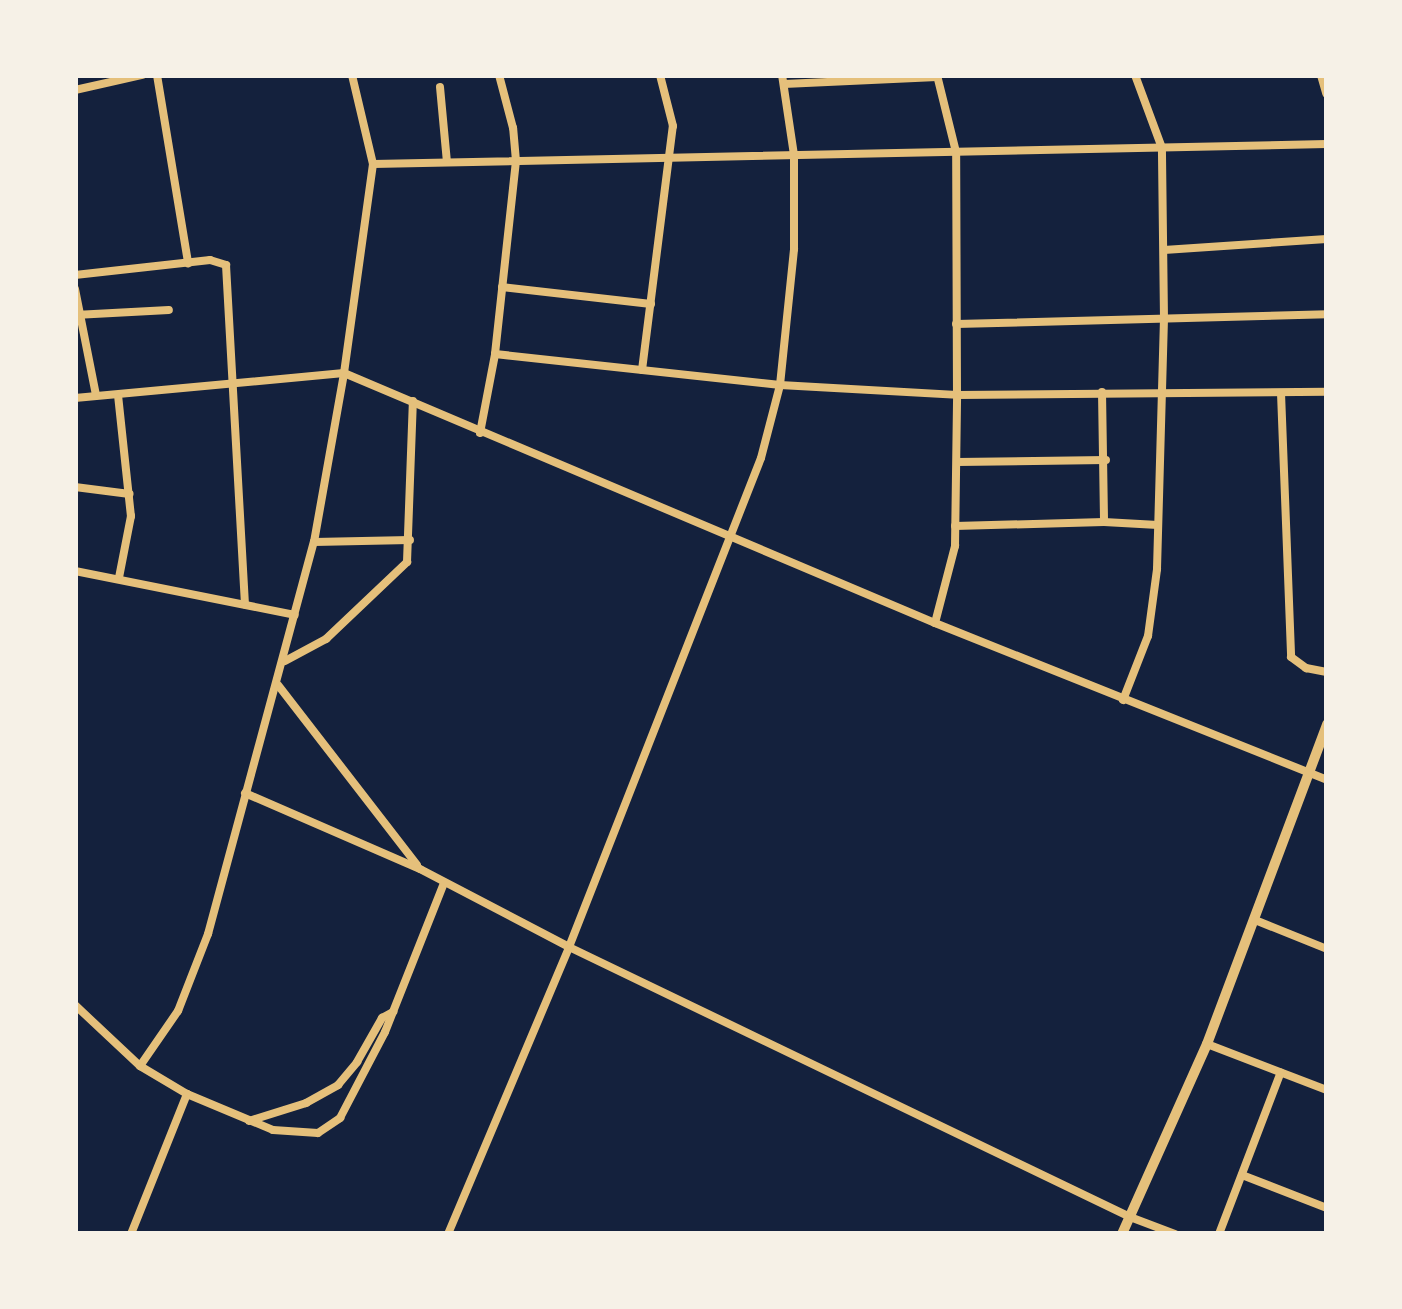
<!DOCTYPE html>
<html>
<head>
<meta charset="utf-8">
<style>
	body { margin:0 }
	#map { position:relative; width:1402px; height:1309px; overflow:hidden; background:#14213d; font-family:"DM Sans",sans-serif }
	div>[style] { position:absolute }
	.minor>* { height:8px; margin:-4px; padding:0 4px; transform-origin:4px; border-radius:4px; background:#e5c07b }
	.tertiary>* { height:10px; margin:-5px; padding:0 5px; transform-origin:5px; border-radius:5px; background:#e5c07b }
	span { translate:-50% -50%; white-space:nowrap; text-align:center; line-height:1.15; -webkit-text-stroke:8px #f6f1e7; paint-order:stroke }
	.frame { position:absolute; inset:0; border:78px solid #f6f1e7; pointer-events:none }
</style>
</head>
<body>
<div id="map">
	<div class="minor">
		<div style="left:157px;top:75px;width:191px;rotate:80.6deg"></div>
		<div style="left:784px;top:84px;width:153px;rotate:-2.6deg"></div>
		<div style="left:440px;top:87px;width:75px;rotate:84.7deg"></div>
		<div style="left:75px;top:90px;width:69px;rotate:-12.6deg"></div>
		<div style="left:373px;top:164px;width:954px;rotate:-1.2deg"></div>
		<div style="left:1164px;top:250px;width:163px;rotate:-3.9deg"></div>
		<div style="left:75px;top:275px;width:136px;rotate:-6.3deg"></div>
		<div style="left:210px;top:260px;width:17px;rotate:17deg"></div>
		<div style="left:226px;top:265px;width:340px;rotate:86.8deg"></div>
		<div style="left:502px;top:287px;width:150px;rotate:6.5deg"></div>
		<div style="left:75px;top:289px;width:108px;rotate:78.8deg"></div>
		<div style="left:75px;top:315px;width:94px;rotate:-3deg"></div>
		<div style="left:956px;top:324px;width:371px;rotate:-1.5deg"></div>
		<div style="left:495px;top:354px;width:287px;rotate:6.2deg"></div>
		<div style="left:780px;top:385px;width:177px;rotate:3.2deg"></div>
		<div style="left:957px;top:395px;width:370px;rotate:-0.5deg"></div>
		<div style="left:642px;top:370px;width:246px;rotate:-82.8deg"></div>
		<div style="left:673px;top:126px;width:53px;rotate:-104.3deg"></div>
		<div style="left:1102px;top:392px;width:130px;rotate:89.1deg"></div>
		<div style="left:1281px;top:393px;width:264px;rotate:87.8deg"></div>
		<div style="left:1291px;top:657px;width:19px;rotate:36deg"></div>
		<div style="left:1306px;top:668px;width:21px;rotate:11deg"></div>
		<div style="left:118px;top:395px;width:122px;rotate:83.9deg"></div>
		<div style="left:131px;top:516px;width:63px;rotate:101deg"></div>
		<div style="left:75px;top:398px;width:270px;rotate:-5.3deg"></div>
		<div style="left:344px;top:373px;width:642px;rotate:22.93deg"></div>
		<div style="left:935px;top:623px;width:422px;rotate:21.8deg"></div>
		<div style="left:480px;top:433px;width:80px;rotate:-79.2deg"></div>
		<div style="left:495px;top:354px;width:194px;rotate:-83.8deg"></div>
		<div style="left:516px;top:161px;width:33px;rotate:-95deg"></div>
		<div style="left:513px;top:128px;width:55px;rotate:-104.8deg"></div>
		<div style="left:957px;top:462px;width:149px;rotate:-0.8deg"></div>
		<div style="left:75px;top:487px;width:55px;rotate:7.3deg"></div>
		<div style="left:955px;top:526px;width:149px;rotate:-1.5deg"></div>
		<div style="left:1104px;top:522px;width:54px;rotate:3.2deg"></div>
		<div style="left:314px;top:542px;width:96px;rotate:-1.2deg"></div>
		<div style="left:75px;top:571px;width:224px;rotate:11.3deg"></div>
		<div style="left:935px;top:623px;width:80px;rotate:-75.4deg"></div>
		<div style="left:955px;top:546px;width:151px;rotate:-89.2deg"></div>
		<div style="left:957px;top:395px;width:243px;rotate:-90.2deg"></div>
		<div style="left:956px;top:152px;width:79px;rotate:-103.9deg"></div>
		<div style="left:285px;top:661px;width:47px;rotate:-28.2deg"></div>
		<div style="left:326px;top:639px;width:112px;rotate:-43.5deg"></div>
		<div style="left:407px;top:562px;width:161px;rotate:-87.9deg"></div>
		<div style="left:278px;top:685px;width:227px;rotate:52.3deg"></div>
		<div style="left:1123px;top:700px;width:69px;rotate:-68.7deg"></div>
		<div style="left:1148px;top:636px;width:68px;rotate:-82.3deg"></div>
		<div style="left:1157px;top:569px;width:250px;rotate:-88.4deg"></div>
		<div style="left:1164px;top:319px;width:171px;rotate:-90.7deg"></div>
		<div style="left:1162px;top:148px;width:78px;rotate:-110.3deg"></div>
		<div style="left:245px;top:793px;width:191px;rotate:23.5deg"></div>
		<div style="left:420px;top:869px;width:168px;rotate:27.6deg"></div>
		<div style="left:569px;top:947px;width:623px;rotate:25.7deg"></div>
		<div style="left:1130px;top:1217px;width:48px;rotate:20.7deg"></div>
		<div style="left:1255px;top:920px;width:78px;rotate:21.9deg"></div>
		<div style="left:75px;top:1005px;width:89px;rotate:43.2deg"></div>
		<div style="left:140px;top:1066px;width:55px;rotate:30.8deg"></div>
		<div style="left:187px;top:1094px;width:93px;rotate:22.7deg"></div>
		<div style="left:273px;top:1130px;width:45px;rotate:3.8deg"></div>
		<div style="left:318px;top:1133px;width:27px;rotate:-34deg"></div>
		<div style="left:340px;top:1118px;width:97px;rotate:-62.4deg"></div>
		<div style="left:385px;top:1032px;width:160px;rotate:-68.4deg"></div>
		<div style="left:1207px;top:1044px;width:129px;rotate:21deg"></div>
		<div style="left:140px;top:1066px;width:67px;rotate:-55.4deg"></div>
		<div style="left:178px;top:1011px;width:83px;rotate:-68.7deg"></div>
		<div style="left:208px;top:934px;width:406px;rotate:-74.9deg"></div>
		<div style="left:314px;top:542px;width:172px;rotate:-79.9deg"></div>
		<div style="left:344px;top:373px;width:211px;rotate:-82.1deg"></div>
		<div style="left:373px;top:164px;width:91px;rotate:-103.3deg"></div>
		<div style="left:249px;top:1121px;width:60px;rotate:-17.5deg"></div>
		<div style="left:306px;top:1103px;width:37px;rotate:-29deg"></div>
		<div style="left:338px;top:1085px;width:30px;rotate:-50deg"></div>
		<div style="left:357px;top:1062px;width:51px;rotate:-60.4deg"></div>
		<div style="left:382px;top:1018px;width:13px;rotate:-29deg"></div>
		<div style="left:1242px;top:1175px;width:91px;rotate:21.2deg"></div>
		<div style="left:131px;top:1234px;width:151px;rotate:-68.2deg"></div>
		<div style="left:448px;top:1234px;width:311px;rotate:-67.1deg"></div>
		<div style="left:569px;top:947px;width:525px;rotate:-68.56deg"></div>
		<div style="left:761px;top:458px;width:75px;rotate:-75.4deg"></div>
		<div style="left:780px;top:385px;width:137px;rotate:-84.1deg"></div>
		<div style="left:794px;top:249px;width:94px;rotate:-90deg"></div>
		<div style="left:794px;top:155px;width:81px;rotate:-98.5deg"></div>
		<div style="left:1219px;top:1234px;width:173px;rotate:-69.1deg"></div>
	</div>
	<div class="tertiary">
		<div style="left:1322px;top:75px;width:19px;rotate:74deg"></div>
		<div style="left:1122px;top:1234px;width:208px;rotate:-65.9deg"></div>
		<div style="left:1207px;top:1044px;width:342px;rotate:-69.4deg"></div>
	</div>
	<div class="frame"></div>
</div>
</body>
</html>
